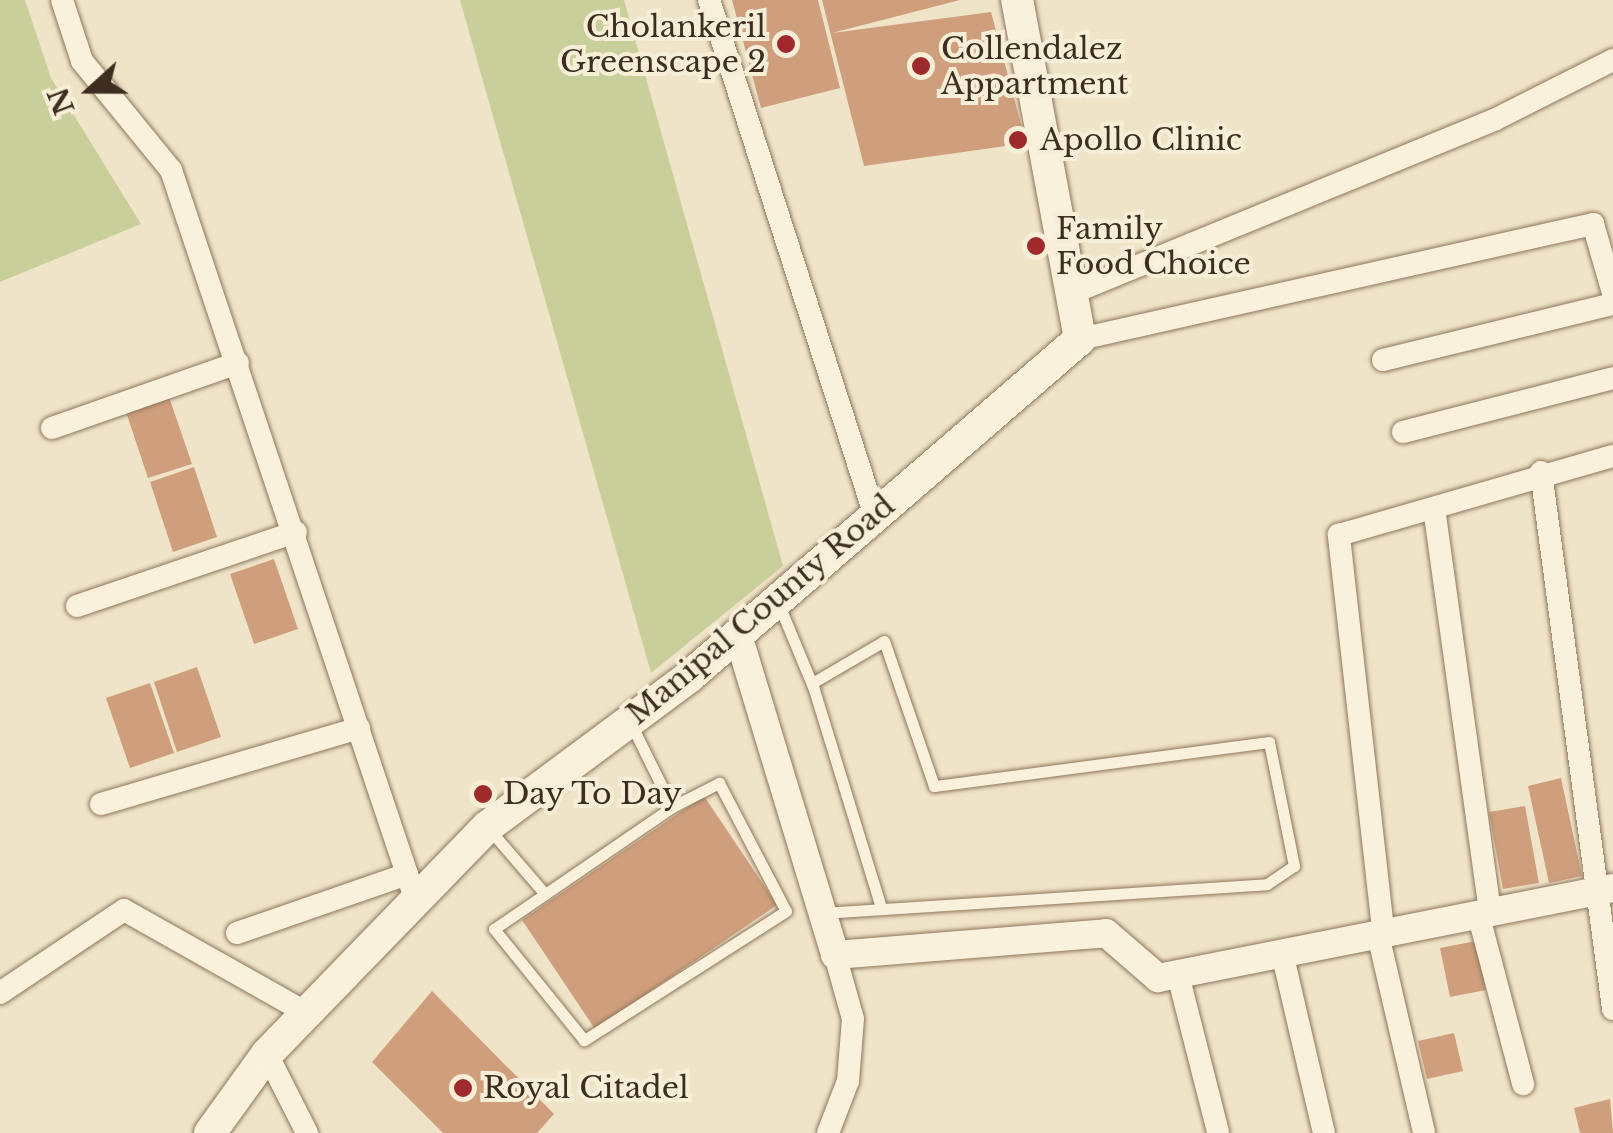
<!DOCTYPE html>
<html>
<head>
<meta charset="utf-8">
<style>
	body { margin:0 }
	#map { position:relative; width:1613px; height:1133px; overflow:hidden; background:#f0e4c8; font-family:"Libre Baskerville",serif }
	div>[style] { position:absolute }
	.green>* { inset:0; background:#c9cf9b }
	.building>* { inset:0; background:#cf9f7d }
	.roads { filter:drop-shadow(0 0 2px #8d765c) drop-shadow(0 0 2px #8d765c) }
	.service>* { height:11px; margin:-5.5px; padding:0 5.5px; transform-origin:5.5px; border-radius:5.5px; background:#faf1dc }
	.minor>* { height:22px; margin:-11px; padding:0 11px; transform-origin:11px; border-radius:11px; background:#faf1dc }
	.tertiary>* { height:28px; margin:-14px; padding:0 14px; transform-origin:14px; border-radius:14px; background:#faf1dc }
	.secondary>* { height:32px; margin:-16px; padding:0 16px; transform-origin:16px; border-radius:16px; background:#faf1dc }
	.dots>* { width:28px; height:28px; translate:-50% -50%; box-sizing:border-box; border:5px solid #f7eed8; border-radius:50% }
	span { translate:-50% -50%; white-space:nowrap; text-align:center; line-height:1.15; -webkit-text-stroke:8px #f7eed8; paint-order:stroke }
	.poi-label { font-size:30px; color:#3d2e20 }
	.right { translate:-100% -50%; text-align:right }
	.left { translate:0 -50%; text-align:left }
	.street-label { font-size:30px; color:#3d2e20 }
	.north { position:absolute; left:40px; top:40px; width:100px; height:100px; -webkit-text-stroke:8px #f7eed8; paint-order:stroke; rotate:249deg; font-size:28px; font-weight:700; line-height:40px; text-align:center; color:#3d2e20 }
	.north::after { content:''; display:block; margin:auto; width:35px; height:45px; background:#3d2e20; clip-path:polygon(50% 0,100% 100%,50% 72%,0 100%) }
</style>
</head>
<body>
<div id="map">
	<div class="green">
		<div style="clip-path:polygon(0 0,25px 0,51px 78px,141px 224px,0 282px)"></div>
		<div style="clip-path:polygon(460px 0,624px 0,783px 566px,651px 673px)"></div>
	</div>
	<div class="building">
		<div style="clip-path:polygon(732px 0,818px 0,840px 88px,761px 108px)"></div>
		<div style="clip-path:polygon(822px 0,960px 0,832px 33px,991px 12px,1026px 143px,864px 166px)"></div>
		<div style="clip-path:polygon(168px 394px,192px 464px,148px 478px,125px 409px)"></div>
		<div style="clip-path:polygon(194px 467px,217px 537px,173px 552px,150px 482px)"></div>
		<div style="clip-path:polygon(274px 559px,298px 629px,254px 644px,230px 574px)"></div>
		<div style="clip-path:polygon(197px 667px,221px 737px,177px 752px,154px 682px)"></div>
		<div style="clip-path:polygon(150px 683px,174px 753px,130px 768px,106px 698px)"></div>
		<div style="clip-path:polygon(1561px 778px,1582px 876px,1549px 883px,1528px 786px)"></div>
		<div style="clip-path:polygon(704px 796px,777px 905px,595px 1029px,522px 920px)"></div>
		<div style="clip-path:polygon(1525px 806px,1539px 883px,1503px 889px,1489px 812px)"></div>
		<div style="clip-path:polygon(1476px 941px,1486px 990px,1450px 997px,1440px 948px)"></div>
		<div style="clip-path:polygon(432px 991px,554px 1114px,537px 1133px,443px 1133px,372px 1062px)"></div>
		<div style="clip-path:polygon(1454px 1033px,1463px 1071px,1427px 1079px,1418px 1041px)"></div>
		<div style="clip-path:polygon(1610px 1099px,1613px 1133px,1580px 1133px,1574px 1108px)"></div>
	</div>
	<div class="roads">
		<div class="service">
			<div style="left:779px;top:605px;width:91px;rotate:67.4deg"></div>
			<div style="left:631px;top:724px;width:93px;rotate:63.7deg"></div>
			<div style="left:672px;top:807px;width:53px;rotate:-27.1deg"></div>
			<div style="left:719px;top:783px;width:144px;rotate:62.4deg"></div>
			<div style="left:786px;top:911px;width:240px;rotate:147.4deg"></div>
			<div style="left:584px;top:1040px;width:143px;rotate:-129deg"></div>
			<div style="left:494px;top:929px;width:216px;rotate:-34.4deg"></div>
			<div style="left:489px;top:829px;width:86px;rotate:49.3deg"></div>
			<div style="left:822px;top:913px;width:446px;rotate:-3.7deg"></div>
			<div style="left:1267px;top:884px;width:32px;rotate:-34deg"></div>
			<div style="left:1294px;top:866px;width:126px;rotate:-101.4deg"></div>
			<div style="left:1269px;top:742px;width:338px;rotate:172.5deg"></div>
			<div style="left:934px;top:786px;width:153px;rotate:-109deg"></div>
			<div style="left:884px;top:641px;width:83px;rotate:149.7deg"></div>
			<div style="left:812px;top:683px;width:231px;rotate:72.9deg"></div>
		</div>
		<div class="minor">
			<div style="left:62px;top:0;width:64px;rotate:71.8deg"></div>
			<div style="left:82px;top:61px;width:141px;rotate:50.8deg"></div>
			<div style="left:171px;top:170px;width:771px;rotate:71.47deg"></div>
			<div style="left:709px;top:0;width:542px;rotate:72.17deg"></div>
			<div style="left:1072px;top:293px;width:458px;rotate:-22.3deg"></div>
			<div style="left:1496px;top:119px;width:131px;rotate:-26.8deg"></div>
			<div style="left:1080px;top:339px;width:526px;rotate:-12.64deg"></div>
			<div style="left:1593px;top:224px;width:72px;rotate:73.8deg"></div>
			<div style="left:1383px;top:360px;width:237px;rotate:-13.7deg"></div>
			<div style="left:52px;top:428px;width:197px;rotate:-19.3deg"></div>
			<div style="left:1403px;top:432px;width:217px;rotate:-14.4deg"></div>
			<div style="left:1541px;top:472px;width:542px;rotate:82.36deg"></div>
			<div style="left:1434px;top:508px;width:410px;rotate:82.1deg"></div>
			<div style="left:77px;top:606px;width:231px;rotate:-18.7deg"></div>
			<div style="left:101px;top:804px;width:269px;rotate:-16.4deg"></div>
			<div style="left:1479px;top:917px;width:173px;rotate:75.2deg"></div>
			<div style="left:237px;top:933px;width:180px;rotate:-19.1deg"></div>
			<div style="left:1384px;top:938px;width:406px;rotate:-96.4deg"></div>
			<div style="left:1339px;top:535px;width:285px;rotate:-16.1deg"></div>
			<div style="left:1379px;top:939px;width:199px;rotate:76.9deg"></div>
			<div style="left:1283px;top:957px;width:181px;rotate:76.9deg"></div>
			<div style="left:1178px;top:975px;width:162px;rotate:75.7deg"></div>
			<div style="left:0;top:993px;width:149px;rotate:-33.8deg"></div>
			<div style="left:124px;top:910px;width:210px;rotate:29.4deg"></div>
			<div style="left:267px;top:1054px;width:89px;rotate:63.1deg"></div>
			<div style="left:828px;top:1133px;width:56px;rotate:-69deg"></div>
			<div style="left:848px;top:1081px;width:62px;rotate:-85.4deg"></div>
			<div style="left:853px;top:1019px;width:66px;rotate:-105.7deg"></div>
		</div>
		<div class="tertiary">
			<div style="left:738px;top:635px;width:334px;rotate:73.1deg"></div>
			<div style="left:835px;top:955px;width:272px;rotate:-4.6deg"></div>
			<div style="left:1106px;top:933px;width:69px;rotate:40.9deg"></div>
			<div style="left:1158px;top:978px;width:464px;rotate:-11.2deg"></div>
		</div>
		<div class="secondary">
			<div style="left:210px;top:1133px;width:97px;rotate:-54.2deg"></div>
			<div style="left:267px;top:1054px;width:316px;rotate:-45.9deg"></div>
			<div style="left:487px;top:827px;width:253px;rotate:-36.6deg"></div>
			<div style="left:690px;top:676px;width:515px;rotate:-40.83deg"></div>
			<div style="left:1080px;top:339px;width:345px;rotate:-100.5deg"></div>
		</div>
	</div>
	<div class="dots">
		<div style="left:786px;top:44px;background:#9e2a2b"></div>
		<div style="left:921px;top:66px;background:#9e2a2b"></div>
		<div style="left:1018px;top:140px;background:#9e2a2b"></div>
		<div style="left:1036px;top:246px;background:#9e2a2b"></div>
		<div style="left:483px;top:794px;background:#9e2a2b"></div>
		<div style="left:463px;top:1088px;background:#9e2a2b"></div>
	</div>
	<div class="poi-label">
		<span class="right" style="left:766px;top:44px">Cholankeril<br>Greenscape 2</span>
		<span class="left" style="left:941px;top:66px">Collendalez<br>Appartment</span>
		<span class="left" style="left:1040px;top:140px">Apollo Clinic</span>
		<span class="left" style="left:1056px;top:246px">Family<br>Food Choice</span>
		<span class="left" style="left:503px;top:794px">Day To Day</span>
		<span class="left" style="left:483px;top:1088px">Royal Citadel</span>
	</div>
	<div class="street-label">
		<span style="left:761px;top:610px;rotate:-40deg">Manipal County Road</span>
	</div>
	<div class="north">N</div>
</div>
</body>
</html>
